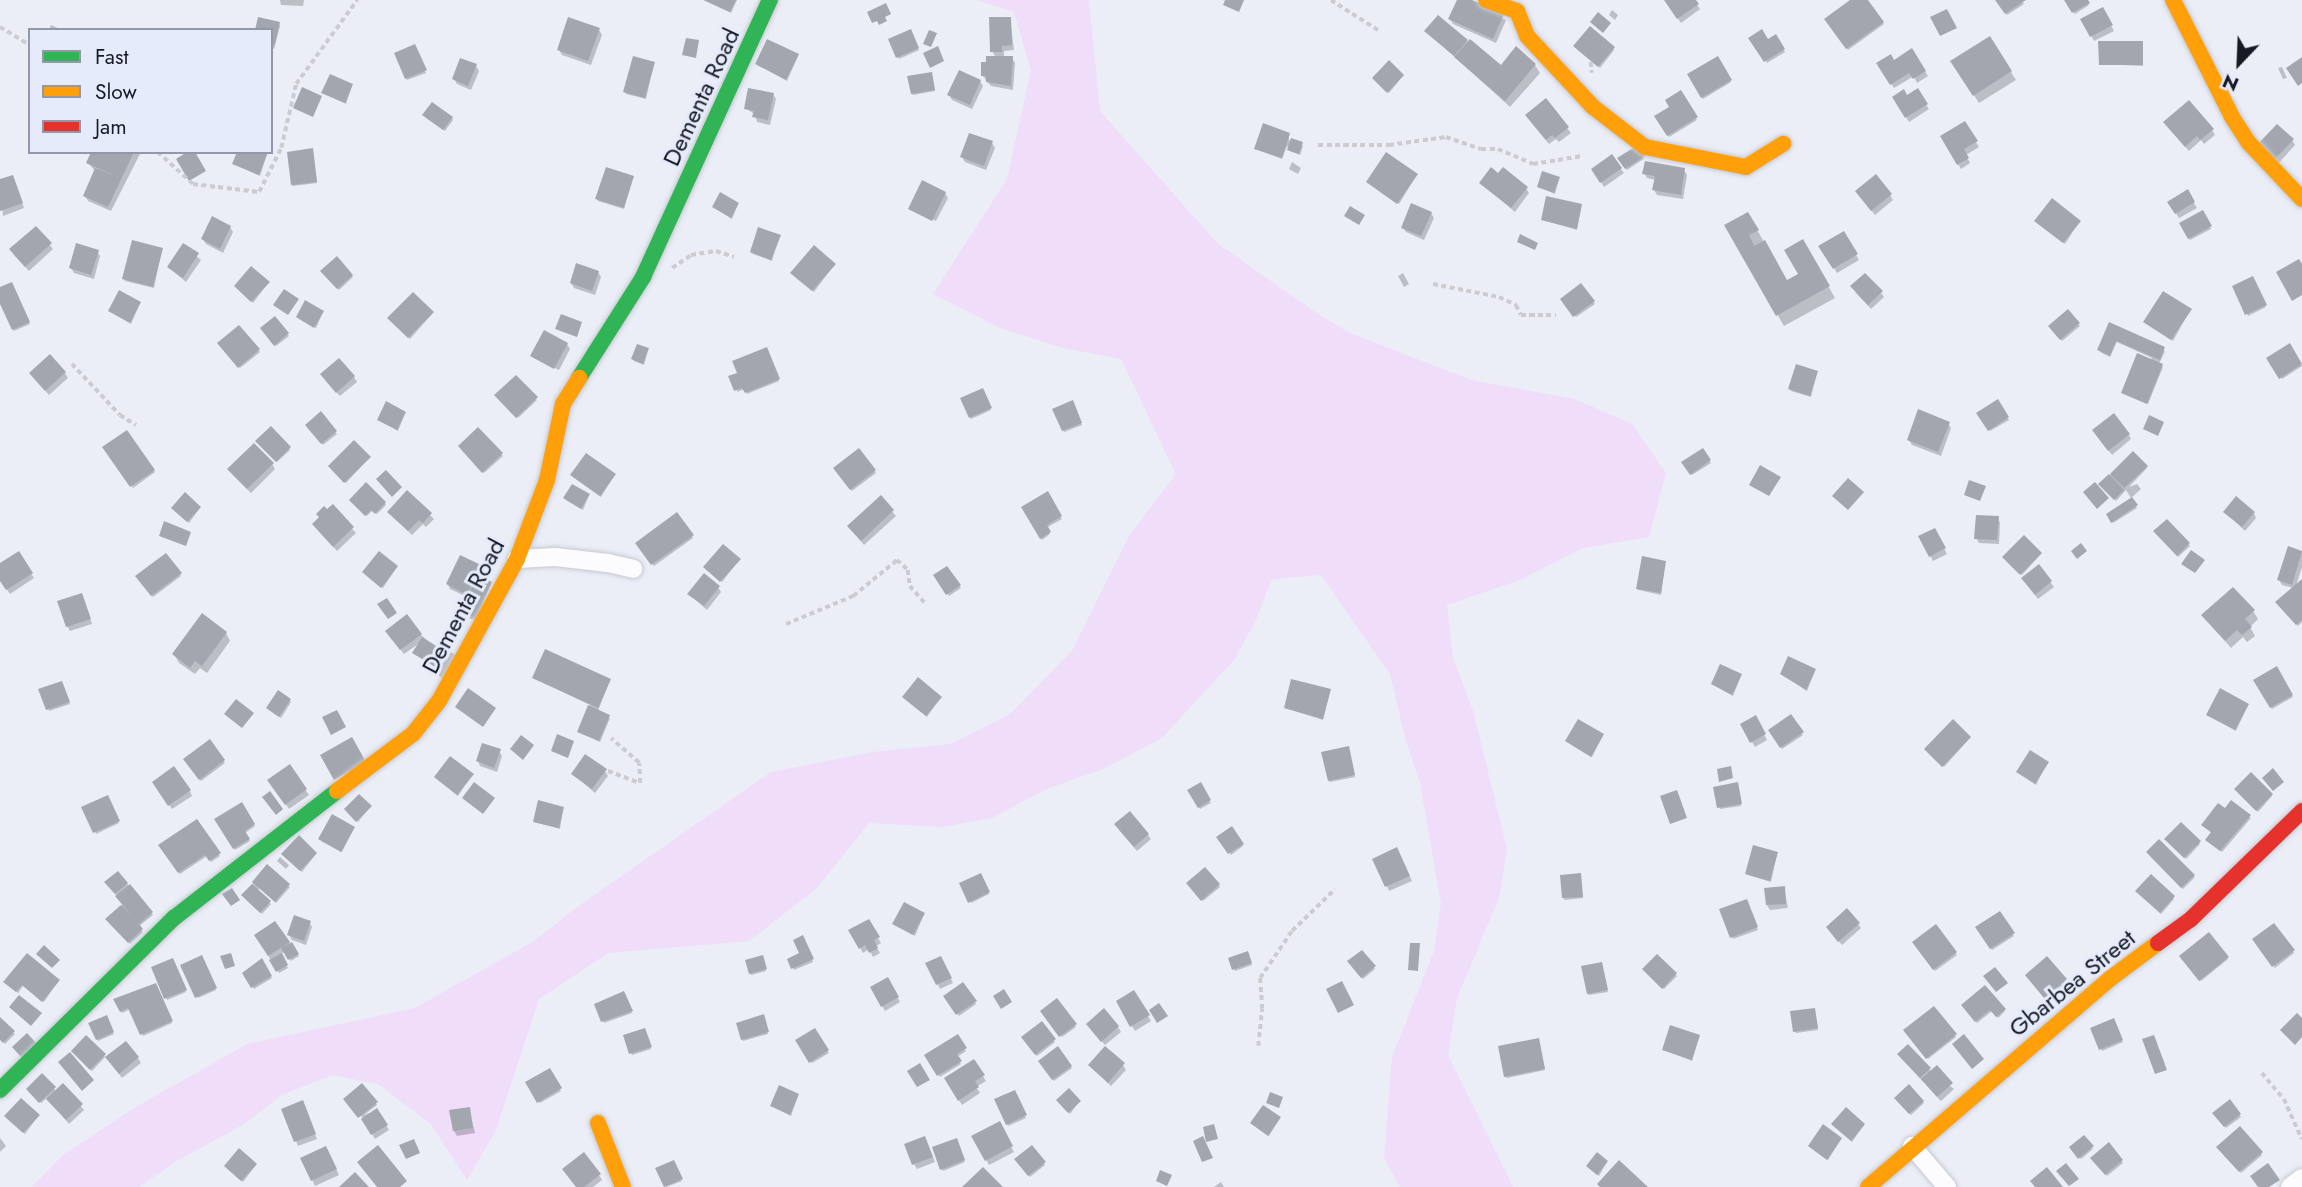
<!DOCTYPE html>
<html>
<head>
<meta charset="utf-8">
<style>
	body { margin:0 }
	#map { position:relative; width:2302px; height:1187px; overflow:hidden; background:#ebeef7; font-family:Jost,sans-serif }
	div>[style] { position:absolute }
	.green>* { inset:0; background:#efddf9 }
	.shadow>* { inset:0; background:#0003 }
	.building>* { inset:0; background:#a2a7af }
	.path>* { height:3.5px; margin-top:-1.75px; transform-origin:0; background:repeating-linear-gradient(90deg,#cbccd0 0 5px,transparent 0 8.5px) }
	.roads { filter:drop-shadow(0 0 2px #c6c9d2) drop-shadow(0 0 2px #c6c9d2) }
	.street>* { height:18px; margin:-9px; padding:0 9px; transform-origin:9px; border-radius:9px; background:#fcfcfe }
	.fast>* { height:16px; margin:-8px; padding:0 8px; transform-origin:8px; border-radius:8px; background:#30b455 }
	.slow>* { height:16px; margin:-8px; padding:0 8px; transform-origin:8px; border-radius:8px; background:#ff9f0a }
	.jam>* { height:16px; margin:-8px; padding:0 8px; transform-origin:8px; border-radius:8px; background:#e5322d }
	span { translate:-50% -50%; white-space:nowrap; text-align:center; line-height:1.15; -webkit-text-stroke:6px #e6ebfc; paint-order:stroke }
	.street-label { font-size:24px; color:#171a24 }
	.legend { position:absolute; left:28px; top:28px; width:245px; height:126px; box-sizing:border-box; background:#e6ebfc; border:2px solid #9397a6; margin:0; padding:9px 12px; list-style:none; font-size:21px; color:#171a24 }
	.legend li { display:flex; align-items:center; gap:14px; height:35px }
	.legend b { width:35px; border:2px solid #9397a6 }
	.north { position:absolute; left:2204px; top:28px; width:70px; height:70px; -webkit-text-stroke:5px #e6ebfc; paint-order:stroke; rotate:203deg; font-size:19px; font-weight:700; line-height:28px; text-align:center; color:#171a24 }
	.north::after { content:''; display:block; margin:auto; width:24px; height:32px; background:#171a24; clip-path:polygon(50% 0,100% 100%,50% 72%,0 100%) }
</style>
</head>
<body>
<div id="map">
	<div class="green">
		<div style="clip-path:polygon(977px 0,1089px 0,1100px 111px,1218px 244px,1318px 314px,1348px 332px,1471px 380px,1575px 399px,1632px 424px,1666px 473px,1649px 537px,1583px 548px,1520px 580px,1447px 605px,1453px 658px,1473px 711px,1507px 849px,1499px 898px,1457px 998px,1448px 1055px,1513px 1187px,1400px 1187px,1384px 1158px,1392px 1057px,1434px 951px,1441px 903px,1420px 783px,1406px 741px,1390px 674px,1321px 575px,1272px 579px,1255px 622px,1234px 660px,1162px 738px,1103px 769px,1049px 788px,992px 818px,942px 827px,869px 823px,816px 889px,749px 941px,608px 953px,539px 999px,496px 1130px,467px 1180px,431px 1124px,378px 1084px,332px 1075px,282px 1095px,244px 1124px,175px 1162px,139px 1187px,32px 1187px,64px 1154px,136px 1107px,247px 1044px,415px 1008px,534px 941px,580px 905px,771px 772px,873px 752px,950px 744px,1010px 714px,1072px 651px,1129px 536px,1176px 474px,1121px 359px,1063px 348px,1000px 328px,933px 294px,1007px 179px,1031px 70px,1014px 12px)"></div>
	</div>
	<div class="shadow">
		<div style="clip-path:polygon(280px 0,304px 0,303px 6px,281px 5px)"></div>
		<div style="clip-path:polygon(703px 0,737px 0,731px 13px)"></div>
		<div style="clip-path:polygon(1459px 0,1467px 0,1506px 20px,1496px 43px,1453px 24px,1450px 19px)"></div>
		<div style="clip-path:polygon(1665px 0,1694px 0,1700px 9px,1681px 23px)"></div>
		<div style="clip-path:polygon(1853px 0,1866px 0,1884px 24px,1848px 50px,1826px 19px)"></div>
		<div style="clip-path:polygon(1997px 0,2021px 0,2024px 4px,2007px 15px)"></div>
		<div style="clip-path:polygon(2066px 0,2086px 0,2089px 5px,2075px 14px)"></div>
		<div style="clip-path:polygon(1612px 10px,1618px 15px,1615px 20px,1609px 15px)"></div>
		<div style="clip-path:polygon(2103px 10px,2114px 31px,2094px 41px,2083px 20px)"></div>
		<div style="clip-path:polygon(1010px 18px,1014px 50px,1004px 51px,1004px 58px,1012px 58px,1015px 63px,1013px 90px,991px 86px,982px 75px,996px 58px,992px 51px)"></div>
		<div style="clip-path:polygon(279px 24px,280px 26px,274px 49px,271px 48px,271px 30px)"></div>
		<div style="clip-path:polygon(51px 25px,62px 30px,49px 30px)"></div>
		<div style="clip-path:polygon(599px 30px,602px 35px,591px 65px,562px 55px,559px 50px)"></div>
		<div style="clip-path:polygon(910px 31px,919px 50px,899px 59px,890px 40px)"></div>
		<div style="clip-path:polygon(1426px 31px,1466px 41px,1501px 67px,1535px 65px,1540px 73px,1510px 107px)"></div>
		<div style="clip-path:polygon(1776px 37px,1785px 52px,1767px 63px,1751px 38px,1768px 42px)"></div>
		<div style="clip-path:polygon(1989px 38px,2016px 80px,1979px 103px,1957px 69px)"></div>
		<div style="clip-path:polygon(2142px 43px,2143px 66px,2100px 64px)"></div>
		<div style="clip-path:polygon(415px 46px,426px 73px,407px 80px,396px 54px)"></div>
		<div style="clip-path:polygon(1576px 48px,1613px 48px,1614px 50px,1600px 68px)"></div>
		<div style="clip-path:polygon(1912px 51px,1928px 76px,1917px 83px,1914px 76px,1894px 88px,1879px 64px,1894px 62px)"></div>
		<div style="clip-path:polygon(798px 56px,787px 81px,757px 64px)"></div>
		<div style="clip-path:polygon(1717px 58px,1731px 82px,1703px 99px,1689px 75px)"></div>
		<div style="clip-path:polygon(654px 63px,646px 99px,626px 94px,625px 92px)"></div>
		<div style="clip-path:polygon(476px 66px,479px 71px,471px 90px,457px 84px,454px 79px)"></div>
		<div style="clip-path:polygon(2282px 67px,2287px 78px,2283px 79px,2278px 68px)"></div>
		<div style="clip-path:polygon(932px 76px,935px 91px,913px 95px,912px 93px)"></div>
		<div style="clip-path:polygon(1403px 76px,1389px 93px,1375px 80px)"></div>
		<div style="clip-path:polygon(980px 81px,983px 86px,972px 109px,952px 100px,949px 95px)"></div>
		<div style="clip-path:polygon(352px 86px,346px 104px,323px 93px)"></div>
		<div style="clip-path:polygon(1917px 91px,1929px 109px,1909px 122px,1894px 97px,1907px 97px)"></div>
		<div style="clip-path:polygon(1680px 93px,1697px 120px,1669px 137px,1656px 117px,1671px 108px)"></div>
		<div style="clip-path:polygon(773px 94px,776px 99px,770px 125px,757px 122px,755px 115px,746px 108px)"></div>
		<div style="clip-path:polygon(1546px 101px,1571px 133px,1559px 142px,1556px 139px,1549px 144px,1530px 121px)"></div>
		<div style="clip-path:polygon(425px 117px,452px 118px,453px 120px,445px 131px)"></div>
		<div style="clip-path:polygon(1965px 123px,1979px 147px,1966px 155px,1970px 163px,1961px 169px,1942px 137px)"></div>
		<div style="clip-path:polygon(2168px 127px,2212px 130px,2215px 135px,2204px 144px,2201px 140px,2189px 151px)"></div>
		<div style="clip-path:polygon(1289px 134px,1289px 140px,1303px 146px,1300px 155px,1290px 151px,1287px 146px,1282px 159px,1256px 149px)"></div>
		<div style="clip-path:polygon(2292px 140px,2295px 145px,2276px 166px,2261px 152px)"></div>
		<div style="clip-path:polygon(992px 143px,995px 148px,986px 170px,965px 162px,962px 157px)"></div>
		<div style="clip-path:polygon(93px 152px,140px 154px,111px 211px,88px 201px,85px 196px,96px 172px,88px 163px)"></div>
		<div style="clip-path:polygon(313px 152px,317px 183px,293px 186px,292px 184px)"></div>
		<div style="clip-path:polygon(267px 154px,260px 176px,234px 164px)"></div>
		<div style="clip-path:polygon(1645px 158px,1627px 170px,1620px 159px)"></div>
		<div style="clip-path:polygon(1292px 162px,1301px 168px,1298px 174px,1289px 169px)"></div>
		<div style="clip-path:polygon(1593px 169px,1621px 169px,1624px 173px,1604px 187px)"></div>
		<div style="clip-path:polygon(1684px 170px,1687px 175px,1683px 199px,1657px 195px,1654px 190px,1656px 180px,1647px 178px,1644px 173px)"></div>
		<div style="clip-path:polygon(1416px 176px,1399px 204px,1369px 183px)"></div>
		<div style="clip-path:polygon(632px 177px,624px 209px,598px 201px,597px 199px)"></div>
		<div style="clip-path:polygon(1559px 179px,1555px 194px,1539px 187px)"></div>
		<div style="clip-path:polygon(0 181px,15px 182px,24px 208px,3px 216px)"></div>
		<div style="clip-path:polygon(1481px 183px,1526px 188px,1529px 193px,1515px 212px)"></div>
		<div style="clip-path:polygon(2187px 192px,2197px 208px,2179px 218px,2169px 202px)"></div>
		<div style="clip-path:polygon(945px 193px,948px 198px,936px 221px,910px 209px)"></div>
		<div style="clip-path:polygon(1890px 195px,1893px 200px,1875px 215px,1860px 196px)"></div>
		<div style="clip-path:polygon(738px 204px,732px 219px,714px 207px)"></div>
		<div style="clip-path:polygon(1581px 206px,1577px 230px,1543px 220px)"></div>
		<div style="clip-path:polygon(2202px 212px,2211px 229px,2190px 240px,2181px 224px)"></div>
		<div style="clip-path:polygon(1431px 213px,1434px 218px,1424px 240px,1406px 232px,1403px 227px)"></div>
		<div style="clip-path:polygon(1748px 214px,1787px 282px,1800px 275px,1803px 242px,1835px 298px,1784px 326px,1726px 226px)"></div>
		<div style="clip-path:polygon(2079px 222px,2065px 244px,2037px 223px)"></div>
		<div style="clip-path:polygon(230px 227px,233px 232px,223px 253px,206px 244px,203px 239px)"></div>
		<div style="clip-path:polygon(36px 228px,53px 249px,29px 271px,14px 255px)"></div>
		<div style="clip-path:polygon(1843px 233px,1859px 260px,1837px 273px,1821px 246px)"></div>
		<div style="clip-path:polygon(779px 237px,772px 261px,753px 254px,751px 252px)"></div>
		<div style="clip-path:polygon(184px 245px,201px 260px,186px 282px,169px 268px)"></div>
		<div style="clip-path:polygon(162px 249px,154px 288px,125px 281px,124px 279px)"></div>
		<div style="clip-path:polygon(97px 251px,100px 256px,94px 279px,74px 273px,71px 268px)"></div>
		<div style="clip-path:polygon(834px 265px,814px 292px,794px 275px)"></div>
		<div style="clip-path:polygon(598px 272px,601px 277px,595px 295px,574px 288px,571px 283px)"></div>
		<div style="clip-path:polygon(323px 273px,352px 276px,353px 277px,339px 290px)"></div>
		<div style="clip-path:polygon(1403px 273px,1409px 284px,1404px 287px,1398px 276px)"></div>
		<div style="clip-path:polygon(2252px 278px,2266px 307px,2248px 316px,2234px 287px)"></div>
		<div style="clip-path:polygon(268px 283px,253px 303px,237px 288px)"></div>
		<div style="clip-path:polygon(11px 284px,30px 324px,14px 331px,0 300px,0 289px)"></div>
		<div style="clip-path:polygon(1581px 285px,1595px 304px,1576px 317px,1562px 299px)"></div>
		<div style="clip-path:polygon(1855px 292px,1881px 293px,1884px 297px,1871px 309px)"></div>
		<div style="clip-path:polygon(140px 303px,131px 324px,110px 311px)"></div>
		<div style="clip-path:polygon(2190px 310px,2173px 341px,2145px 322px)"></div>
		<div style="clip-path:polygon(323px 312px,316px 328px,299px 319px)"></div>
		<div style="clip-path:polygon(2068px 312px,2080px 326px,2062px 341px,2051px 329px)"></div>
		<div style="clip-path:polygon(432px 314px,410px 339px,390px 320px)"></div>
		<div style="clip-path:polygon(275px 319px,289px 336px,276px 346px,262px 329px)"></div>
		<div style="clip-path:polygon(2110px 325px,2165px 351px,2159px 364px,2163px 367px,2148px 404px,2123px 393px,2152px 358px,2117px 342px,2110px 357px,2100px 352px)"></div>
		<div style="clip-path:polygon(239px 327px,260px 352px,240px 368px,220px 345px)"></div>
		<div style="clip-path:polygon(567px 344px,570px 349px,559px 370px,532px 356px)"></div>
		<div style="clip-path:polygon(2289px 346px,2302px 366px,2282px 379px,2268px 359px)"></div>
		<div style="clip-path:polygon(648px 350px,644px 365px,634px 361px,633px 359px)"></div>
		<div style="clip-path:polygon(766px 350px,779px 381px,747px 394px,745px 389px,737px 392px,739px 374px)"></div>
		<div style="clip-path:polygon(65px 373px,68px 378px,49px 395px,31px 374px)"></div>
		<div style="clip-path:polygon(1817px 373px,1811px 397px,1791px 391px,1790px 389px)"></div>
		<div style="clip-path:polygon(354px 377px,357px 382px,340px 396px,325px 380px)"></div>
		<div style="clip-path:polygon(982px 390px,991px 410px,971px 419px,962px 399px)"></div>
		<div style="clip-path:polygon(498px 397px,536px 399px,537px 400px,518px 418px)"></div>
		<div style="clip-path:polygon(1997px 401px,2009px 420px,1990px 431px,1978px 413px)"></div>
		<div style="clip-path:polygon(1072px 403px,1082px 425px,1064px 432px,1055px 410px)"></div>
		<div style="clip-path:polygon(405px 413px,398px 431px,379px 420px)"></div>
		<div style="clip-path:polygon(321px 414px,337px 434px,323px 445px,307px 425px)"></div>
		<div style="clip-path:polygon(1948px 423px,1951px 428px,1941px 456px,1912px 445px,1909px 440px)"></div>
		<div style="clip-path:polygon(478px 429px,503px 456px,484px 473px,461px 448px)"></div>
		<div style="clip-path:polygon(126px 432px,155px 472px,133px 488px,104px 448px)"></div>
		<div style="clip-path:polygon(2097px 435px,2129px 435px,2131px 439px,2112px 455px)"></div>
		<div style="clip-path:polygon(259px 443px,289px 448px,290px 450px,277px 462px)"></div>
		<div style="clip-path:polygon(859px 450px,876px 473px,852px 491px,835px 468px)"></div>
		<div style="clip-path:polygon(1702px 450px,1711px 463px,1692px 475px,1683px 463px)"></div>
		<div style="clip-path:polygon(2133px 454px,2147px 468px,2129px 487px,2137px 484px,2141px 489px,2131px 498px,2126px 490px,2116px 501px,2101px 484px)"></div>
		<div style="clip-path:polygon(369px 458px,346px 483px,331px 468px)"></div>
		<div style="clip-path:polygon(272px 464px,275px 469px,251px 493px,232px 474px)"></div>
		<div style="clip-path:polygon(614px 476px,601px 497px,573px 477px)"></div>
		<div style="clip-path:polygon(407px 492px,434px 519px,426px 527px,423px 524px,412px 535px,389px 512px)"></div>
		<div style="clip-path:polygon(1047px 494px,1062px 519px,1046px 528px,1050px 534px,1042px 540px,1024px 507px)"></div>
		<div style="clip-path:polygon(589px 495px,583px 510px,566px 500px)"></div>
		<div style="clip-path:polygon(880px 498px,896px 516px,864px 545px,849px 527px)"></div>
		<div style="clip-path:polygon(2131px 499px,2137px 508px,2113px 523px,2108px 515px)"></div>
		<div style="clip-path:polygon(352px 502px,385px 503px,386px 505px,377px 514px,373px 510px,367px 516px)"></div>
		<div style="clip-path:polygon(333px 507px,356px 533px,337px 551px,317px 529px,321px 518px)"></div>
		<div style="clip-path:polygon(200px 508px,189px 523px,174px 510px)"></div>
		<div style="clip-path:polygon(2225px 512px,2254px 513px,2256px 518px,2245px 531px)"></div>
		<div style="clip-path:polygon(677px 514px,693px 538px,654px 566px,637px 543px)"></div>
		<div style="clip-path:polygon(1998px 518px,2000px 523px,1999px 544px,1979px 543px,1976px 538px)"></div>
		<div style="clip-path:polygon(2167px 521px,2190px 546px,2178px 557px,2157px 534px)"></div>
		<div style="clip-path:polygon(1935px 530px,1947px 554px,1933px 561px,1921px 537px)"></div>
		<div style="clip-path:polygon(2289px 548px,2302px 552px,2302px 567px,2296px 586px,2302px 581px,2302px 622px,2298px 626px,2277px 602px,2293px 588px,2282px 585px,2279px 580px)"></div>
		<div style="clip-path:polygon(18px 554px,34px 578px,10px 594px,0 579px,0 566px)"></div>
		<div style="clip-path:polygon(2041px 554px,2022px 575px,2005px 559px)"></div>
		<div style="clip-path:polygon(166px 555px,181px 576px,153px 597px,138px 577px)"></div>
		<div style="clip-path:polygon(739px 560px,722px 582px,706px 569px)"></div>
		<div style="clip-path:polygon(1665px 563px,1661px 595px,1639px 590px,1637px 589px)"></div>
		<div style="clip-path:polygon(480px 566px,482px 571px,479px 578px,479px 622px,466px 617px,463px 612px,469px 598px,450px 589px,448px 584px)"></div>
		<div style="clip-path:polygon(2038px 566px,2054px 587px,2038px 599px,2026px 583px)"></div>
		<div style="clip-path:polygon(397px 567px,383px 588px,365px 574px)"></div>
		<div style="clip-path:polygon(947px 568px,961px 588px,949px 596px,935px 576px)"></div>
		<div style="clip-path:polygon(718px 587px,721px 592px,707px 610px,689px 594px)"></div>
		<div style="clip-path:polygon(84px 600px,92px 624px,70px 631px,67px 626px)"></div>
		<div style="clip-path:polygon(2253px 611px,2258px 619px,2250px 627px,2255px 636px,2247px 642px,2243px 637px,2231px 648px,2204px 616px)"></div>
		<div style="clip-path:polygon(226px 633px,230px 641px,207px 673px,200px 668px,195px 674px,179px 663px,174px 654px)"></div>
		<div style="clip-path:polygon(421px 635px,443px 654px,435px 667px,415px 654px,421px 642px,404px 654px,390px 636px)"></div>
		<div style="clip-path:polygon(451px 652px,459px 657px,445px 681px,436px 673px)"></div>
		<div style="clip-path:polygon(2276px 669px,2293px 697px,2272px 709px,2255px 681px)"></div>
		<div style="clip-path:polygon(1815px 671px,1807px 691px,1782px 674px)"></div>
		<div style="clip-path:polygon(1741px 676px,1733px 696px,1712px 684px)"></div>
		<div style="clip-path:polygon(534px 678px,610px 680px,598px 711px,610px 718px,600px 742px,579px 732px,590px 705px)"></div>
		<div style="clip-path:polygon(61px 683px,70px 704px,49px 711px,41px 690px)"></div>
		<div style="clip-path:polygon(1330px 691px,1323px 720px,1285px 708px)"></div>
		<div style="clip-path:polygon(279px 693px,291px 702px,281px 718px,269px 710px)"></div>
		<div style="clip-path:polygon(940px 698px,927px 717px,905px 699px)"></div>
		<div style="clip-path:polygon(2248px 705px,2236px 731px,2208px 715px)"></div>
		<div style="clip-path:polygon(1791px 717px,1803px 735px,1782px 749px,1770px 731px)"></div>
		<div style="clip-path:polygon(1755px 718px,1767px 740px,1755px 747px,1742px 725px)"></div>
		<div style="clip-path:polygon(1603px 735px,1592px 757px,1567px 741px)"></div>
		<div style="clip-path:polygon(1970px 738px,1944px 767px,1927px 751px)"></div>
		<div style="clip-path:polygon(209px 742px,225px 763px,201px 781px,185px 760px)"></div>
		<div style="clip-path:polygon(1349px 750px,1355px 777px,1330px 782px,1329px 780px)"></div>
		<div style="clip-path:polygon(499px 751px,502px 756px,497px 772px,480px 766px,478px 761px)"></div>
		<div style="clip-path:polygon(2047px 763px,2036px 785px,2018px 772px)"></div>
		<div style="clip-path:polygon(289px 766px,309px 795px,289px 809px,272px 785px)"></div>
		<div style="clip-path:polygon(605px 771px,608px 776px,595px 793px,573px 774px)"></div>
		<div style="clip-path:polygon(472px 775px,458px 796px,437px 779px)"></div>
		<div style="clip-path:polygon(1200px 784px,1211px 803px,1200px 809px,1189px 791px)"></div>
		<div style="clip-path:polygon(1738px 786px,1741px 806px,1720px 809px,1719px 807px)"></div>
		<div style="clip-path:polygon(157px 787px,190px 791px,192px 796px,172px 809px)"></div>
		<div style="clip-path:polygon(2237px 791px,2271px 795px,2272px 796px,2258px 812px)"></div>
		<div style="clip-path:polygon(108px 797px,119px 823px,96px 834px,84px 808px)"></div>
		<div style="clip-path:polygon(2231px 803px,2251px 818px,2222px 852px,2209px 842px,2212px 833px,2204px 827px)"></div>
		<div style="clip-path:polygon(241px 804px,255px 826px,245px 833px,250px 841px,235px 850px,216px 820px)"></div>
		<div style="clip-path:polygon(370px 807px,358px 822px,347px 811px)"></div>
		<div style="clip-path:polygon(563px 808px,560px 829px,534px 822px)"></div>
		<div style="clip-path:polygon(197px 822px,220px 856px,211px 862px,207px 856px,180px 874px,161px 846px)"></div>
		<div style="clip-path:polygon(354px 828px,342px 852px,321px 841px)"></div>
		<div style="clip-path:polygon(1232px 828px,1243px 846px,1231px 855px,1218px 837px)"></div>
		<div style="clip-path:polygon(1119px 830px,1148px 835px,1151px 839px,1137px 851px)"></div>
		<div style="clip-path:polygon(2167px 841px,2199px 842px,2200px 844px,2186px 859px)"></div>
		<div style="clip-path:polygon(316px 854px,302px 872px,284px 856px)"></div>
		<div style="clip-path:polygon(1399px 854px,1412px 881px,1389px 891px,1387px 886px)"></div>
		<div style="clip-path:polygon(1777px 854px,1771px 882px,1748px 875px,1747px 874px)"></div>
		<div style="clip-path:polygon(2149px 854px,2195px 877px,2183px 889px)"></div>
		<div style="clip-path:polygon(280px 857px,289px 865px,286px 869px,277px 861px)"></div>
		<div style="clip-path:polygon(267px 867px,290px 887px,276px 903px,260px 888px,258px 890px,271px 904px,262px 914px,243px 895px)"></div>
		<div style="clip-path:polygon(118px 873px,153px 915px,138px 927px,143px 932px,130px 944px,108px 919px,123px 904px,107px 882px)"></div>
		<div style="clip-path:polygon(980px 875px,989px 894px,971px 903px,961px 884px)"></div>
		<div style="clip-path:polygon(1580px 875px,1583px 898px,1564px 900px,1561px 877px)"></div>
		<div style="clip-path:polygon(1189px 885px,1219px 885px,1220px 887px,1203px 901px)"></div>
		<div style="clip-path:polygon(1784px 888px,1788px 908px,1770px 910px,1767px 905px)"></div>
		<div style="clip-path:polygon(2139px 893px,2173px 898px,2174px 899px,2161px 914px)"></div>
		<div style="clip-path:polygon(1746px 901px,1758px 930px,1733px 939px,1721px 910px)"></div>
		<div style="clip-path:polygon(2000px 913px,2014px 936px,1992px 950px,1978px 927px)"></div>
		<div style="clip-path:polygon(924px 914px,915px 936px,894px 924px)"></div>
		<div style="clip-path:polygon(868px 921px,881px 943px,876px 946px,880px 953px,873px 957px,869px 949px,863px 953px,851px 931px)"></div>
		<div style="clip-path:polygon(309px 922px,312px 927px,306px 945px,292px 940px,289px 935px)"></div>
		<div style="clip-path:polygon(275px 923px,299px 956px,291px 961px,285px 951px,280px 955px,288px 968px,279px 973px,259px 941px)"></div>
		<div style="clip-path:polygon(1858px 924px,1861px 928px,1842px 945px,1831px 932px)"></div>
		<div style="clip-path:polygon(2274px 925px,2294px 953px,2275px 968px,2254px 940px)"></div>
		<div style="clip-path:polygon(1935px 927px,1957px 955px,1935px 971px,1914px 943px)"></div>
		<div style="clip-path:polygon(2208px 934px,2228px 959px,2201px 981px,2181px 956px)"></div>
		<div style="clip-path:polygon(802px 937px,813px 962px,794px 970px,789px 960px,802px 954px)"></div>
		<div style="clip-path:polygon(1361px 952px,1375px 969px,1363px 979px,1349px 962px)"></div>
		<div style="clip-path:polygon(1247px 953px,1252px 965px,1235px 971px,1230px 959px)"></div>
		<div style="clip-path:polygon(1657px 956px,1677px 976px,1664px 989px,1645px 971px)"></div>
		<div style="clip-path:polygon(201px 958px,216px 990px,198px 998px,183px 966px)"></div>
		<div style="clip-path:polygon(941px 958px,953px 983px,940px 989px,928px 964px)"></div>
		<div style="clip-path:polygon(763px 959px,766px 971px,751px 975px,750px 973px)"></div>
		<div style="clip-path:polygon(2047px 959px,2066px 982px,2046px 999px,2027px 976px)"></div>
		<div style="clip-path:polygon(173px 960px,186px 992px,167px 1000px,153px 968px)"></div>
		<div style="clip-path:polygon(261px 960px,272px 978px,254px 989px,244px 974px)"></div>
		<div style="clip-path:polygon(1602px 966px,1608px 992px,1589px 995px,1588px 994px)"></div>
		<div style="clip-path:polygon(887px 979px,900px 1002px,885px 1011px,872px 987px)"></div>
		<div style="clip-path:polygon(58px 981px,44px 1002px,23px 986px,18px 993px,7px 984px)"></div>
		<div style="clip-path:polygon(963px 984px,976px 1004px,959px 1016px,946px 996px)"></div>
		<div style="clip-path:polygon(155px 985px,172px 1023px,143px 1036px,131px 1009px,122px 1013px,116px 1000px)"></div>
		<div style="clip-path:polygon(1985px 987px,2005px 1011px,1998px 1018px,1992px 1011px,1977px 1023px,1963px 1005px)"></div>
		<div style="clip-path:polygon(1134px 992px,1151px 1021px,1135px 1031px,1118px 1002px)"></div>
		<div style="clip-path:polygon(623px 993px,632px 1013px,604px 1023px,596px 1005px)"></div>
		<div style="clip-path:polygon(1057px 1001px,1076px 1027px,1062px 1037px,1042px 1011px)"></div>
		<div style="clip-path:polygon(1933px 1008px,1956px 1037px,1928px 1059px,1905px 1031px)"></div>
		<div style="clip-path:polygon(1815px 1012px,1818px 1030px,1796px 1033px,1795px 1031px)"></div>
		<div style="clip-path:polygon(106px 1017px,114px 1034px,98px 1041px,91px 1024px)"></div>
		<div style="clip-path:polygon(764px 1018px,768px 1034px,743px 1041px,742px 1039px)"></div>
		<div style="clip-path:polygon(2113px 1020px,2123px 1042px,2102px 1051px,2092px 1028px)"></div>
		<div style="clip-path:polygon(0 1021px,15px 1034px,5px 1044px,0 1039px)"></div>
		<div style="clip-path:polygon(1041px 1023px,1055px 1042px,1037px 1056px,1023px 1037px)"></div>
		<div style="clip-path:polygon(1118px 1027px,1121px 1032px,1105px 1045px,1091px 1029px)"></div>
		<div style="clip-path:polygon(644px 1030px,651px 1049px,632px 1055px,625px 1036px)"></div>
		<div style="clip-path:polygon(815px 1030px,829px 1053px,812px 1063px,798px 1041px)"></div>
		<div style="clip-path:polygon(1699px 1036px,1692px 1061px,1664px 1050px)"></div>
		<div style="clip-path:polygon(957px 1037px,966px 1051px,957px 1057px,961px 1064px,940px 1077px,927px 1055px)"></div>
		<div style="clip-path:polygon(1539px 1042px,1545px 1070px,1507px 1078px,1505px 1076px)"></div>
		<div style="clip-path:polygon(1058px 1049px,1072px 1068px,1054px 1081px,1040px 1062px)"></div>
		<div style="clip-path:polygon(74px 1053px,104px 1055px,105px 1057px,92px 1071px)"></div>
		<div style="clip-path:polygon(138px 1058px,141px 1063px,122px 1078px,110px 1062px)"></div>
		<div style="clip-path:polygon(1902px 1059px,1929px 1069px,1954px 1089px,1941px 1101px)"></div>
		<div style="clip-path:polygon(974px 1062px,986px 1081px,976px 1087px,980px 1093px,962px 1105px,946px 1079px)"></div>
		<div style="clip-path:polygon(1090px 1065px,1123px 1065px,1126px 1070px,1111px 1086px)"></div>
		<div style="clip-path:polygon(549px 1070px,561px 1091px,540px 1103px,528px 1083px)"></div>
		<div style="clip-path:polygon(63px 1085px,84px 1110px,69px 1124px,47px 1098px,41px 1103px,29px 1091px,54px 1088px,56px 1092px)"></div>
		<div style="clip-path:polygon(362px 1086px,377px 1105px,364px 1115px,377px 1110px,389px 1130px,375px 1139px,362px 1117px,345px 1099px)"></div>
		<div style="clip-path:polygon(1015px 1092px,1026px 1118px,1008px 1126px,997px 1100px)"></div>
		<div style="clip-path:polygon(798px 1096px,791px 1116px,772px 1106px)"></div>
		<div style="clip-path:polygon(1897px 1100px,1923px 1102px,1924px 1103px,1911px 1115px)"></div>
		<div style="clip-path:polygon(1079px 1102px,1070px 1114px,1059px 1103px)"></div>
		<div style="clip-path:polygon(2229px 1102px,2241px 1117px,2226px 1128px,2214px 1113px)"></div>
		<div style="clip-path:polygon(305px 1107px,317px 1139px,298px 1146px,296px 1141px)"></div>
		<div style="clip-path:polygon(469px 1109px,475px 1133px,457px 1136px,454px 1131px)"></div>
		<div style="clip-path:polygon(38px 1116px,25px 1134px,8px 1118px)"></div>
		<div style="clip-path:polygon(1280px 1118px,1269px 1136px,1254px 1125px)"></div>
		<div style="clip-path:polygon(999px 1124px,1014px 1152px,989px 1165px,974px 1137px)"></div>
		<div style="clip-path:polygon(1864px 1125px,1852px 1142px,1834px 1126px)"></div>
		<div style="clip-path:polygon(2084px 1137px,2093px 1149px,2081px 1159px,2071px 1147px)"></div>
		<div style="clip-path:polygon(0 1138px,6px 1146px,0 1152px)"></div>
		<div style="clip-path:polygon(1841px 1139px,1828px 1160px,1810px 1147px)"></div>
		<div style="clip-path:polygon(956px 1140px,965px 1162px,943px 1171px,934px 1148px)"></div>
		<div style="clip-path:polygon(927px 1143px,935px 1162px,917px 1169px,914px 1164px)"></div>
		<div style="clip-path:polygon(2109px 1145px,2123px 1163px,2107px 1176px,2092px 1158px)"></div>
		<div style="clip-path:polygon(1032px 1148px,1045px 1165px,1030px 1177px,1017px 1159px)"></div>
		<div style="clip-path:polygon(2220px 1149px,2261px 1153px,2262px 1155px,2241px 1173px)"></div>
		<div style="clip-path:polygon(329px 1153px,339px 1175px,315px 1186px,303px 1159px)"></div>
		<div style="clip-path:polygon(673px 1162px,682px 1181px,666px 1187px,657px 1169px)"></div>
		<div style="clip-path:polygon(1607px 1162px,1599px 1176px,1589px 1168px)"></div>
		<div style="clip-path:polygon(256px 1165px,243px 1182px,227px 1168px)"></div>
		<div style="clip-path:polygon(599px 1175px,602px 1180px,593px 1187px,577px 1187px)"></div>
		<div style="clip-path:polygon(1221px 1182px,1224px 1187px,1214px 1187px)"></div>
	</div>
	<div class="building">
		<div style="clip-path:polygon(704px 0,736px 0,730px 12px)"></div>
		<div style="clip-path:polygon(1225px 0,1244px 0,1239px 12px,1223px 5px)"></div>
		<div style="clip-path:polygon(1457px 0,1472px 0,1504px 14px,1493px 39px,1448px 19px)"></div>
		<div style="clip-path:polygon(1664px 0,1696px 0,1699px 4px,1677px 19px)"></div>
		<div style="clip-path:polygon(1850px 0,1868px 0,1884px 22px,1846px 49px,1824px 19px)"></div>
		<div style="clip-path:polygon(1995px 0,2026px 0,2005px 14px)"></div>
		<div style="clip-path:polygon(2064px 0,2088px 0,2090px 3px,2072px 13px)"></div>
		<div style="clip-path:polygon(886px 3px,891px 14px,885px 17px,887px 21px,879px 25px,877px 21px,872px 23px,867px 12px)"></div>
		<div style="clip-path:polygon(2103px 7px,2113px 25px,2090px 37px,2080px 19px)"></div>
		<div style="clip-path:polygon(1947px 9px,1957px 28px,1940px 36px,1930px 17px)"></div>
		<div style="clip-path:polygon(1598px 12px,1611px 23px,1603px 33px,1590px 22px)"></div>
		<div style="clip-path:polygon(1438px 15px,1468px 40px,1454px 56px,1424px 31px)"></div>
		<div style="clip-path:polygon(258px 17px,280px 22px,274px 48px,271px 30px,255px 30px)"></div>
		<div style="clip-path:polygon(568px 17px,600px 28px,588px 61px,557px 50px)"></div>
		<div style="clip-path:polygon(989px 17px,1011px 17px,1012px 45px,1002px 46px,1002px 52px,990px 52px)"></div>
		<div style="clip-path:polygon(1590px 26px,1615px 47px,1598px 67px,1573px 46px)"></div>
		<div style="clip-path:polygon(911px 29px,919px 48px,896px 58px,888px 39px)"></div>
		<div style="clip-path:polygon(1762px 29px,1768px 39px,1776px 34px,1785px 49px,1764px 62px,1748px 38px)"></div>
		<div style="clip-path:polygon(929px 30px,937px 33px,931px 47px,923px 44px)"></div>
		<div style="clip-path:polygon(1990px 36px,2012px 71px,1973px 96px,1950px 61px)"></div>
		<div style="clip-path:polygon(686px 38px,699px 40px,696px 58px,682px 55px)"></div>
		<div style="clip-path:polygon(767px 39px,799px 54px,786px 80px,755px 64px)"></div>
		<div style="clip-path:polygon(1470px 39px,1501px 65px,1516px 46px,1536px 64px,1505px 101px,1454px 57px)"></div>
		<div style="clip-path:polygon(2098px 41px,2143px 41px,2143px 65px,2099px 65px)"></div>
		<div style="clip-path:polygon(415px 44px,427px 70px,405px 79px,394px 53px)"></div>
		<div style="clip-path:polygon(938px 46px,944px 61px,930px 68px,923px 53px)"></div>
		<div style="clip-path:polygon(1912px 48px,1926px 71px,1913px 79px,1909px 73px,1890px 85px,1876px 63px,1891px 54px,1894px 60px)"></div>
		<div style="clip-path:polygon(633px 56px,655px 62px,645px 98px,623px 92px)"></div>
		<div style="clip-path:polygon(986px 56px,1013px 56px,1011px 86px,986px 82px,986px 76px,981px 76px,981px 62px,986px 62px)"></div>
		<div style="clip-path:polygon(1718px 56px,1732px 80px,1701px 98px,1687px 74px)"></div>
		<div style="clip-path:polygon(2302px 57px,2302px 83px,2298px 86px,2286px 68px)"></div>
		<div style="clip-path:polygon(460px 58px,477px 64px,468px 86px,452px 79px)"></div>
		<div style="clip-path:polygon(1389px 60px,1404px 75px,1387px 93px,1372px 78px)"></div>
		<div style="clip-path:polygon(959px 70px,981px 80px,970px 105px,947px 95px)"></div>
		<div style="clip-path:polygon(932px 72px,935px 90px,911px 94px,907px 76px)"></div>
		<div style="clip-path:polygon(330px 74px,353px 84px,345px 103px,321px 93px)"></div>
		<div style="clip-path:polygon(302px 87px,322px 96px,313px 117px,293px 108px)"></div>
		<div style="clip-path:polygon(748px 88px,774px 93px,768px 120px,752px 117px,754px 111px,744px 109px)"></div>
		<div style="clip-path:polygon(1918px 88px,1928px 104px,1905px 118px,1892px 97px,1904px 89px,1907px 95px)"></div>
		<div style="clip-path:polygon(1681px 90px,1698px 117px,1667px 136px,1654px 116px,1669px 107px,1665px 100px)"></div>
		<div style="clip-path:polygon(1546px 98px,1569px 127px,1555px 138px,1552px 135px,1546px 140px,1525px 115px)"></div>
		<div style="clip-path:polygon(2189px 100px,2214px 129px,2200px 140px,2197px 136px,2185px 147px,2163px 122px)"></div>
		<div style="clip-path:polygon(432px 102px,453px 117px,443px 130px,422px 115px)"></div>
		<div style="clip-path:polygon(1965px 121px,1978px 141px,1964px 149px,1969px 158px,1957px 165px,1940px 136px)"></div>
		<div style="clip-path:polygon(1263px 123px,1290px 133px,1282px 158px,1254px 149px)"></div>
		<div style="clip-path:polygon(2277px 124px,2294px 139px,2272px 162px,2256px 146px)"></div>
		<div style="clip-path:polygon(969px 133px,993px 141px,984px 166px,960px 157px)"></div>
		<div style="clip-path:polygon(1291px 138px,1303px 142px,1299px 154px,1287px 150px)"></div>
		<div style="clip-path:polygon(1638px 145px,1645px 156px,1625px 169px,1617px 158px)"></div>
		<div style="clip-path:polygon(313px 148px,317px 182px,291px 185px,287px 152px)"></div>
		<div style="clip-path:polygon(91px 152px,134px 152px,108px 207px,83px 196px,95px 168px,118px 177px,86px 163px)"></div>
		<div style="clip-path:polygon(187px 152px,195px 152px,206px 171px,189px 181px,176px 159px)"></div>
		<div style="clip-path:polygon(237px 152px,268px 152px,259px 175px,232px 164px)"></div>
		<div style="clip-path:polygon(1386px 152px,1418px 174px,1397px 204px,1366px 182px)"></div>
		<div style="clip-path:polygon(1612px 154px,1622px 168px,1600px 183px,1591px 169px)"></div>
		<div style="clip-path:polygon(1645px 161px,1685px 168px,1681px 195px,1652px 190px,1655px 176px,1642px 174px)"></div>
		<div style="clip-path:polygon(606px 167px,634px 176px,624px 208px,595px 199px)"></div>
		<div style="clip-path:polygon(1491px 167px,1498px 173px,1503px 167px,1528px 187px,1511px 208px,1479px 183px)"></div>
		<div style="clip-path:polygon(1542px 171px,1560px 177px,1554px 193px,1537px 187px)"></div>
		<div style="clip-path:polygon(1876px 174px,1892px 194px,1871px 211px,1855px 191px)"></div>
		<div style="clip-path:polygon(13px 175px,23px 203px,0 211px,0 179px)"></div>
		<div style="clip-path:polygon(922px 180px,946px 192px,932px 221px,908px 209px)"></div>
		<div style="clip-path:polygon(2188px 189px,2195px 202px,2175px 214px,2167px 202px)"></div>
		<div style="clip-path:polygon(720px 192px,739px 203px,731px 218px,712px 207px)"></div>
		<div style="clip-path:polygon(1546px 196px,1582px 204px,1577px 229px,1541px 220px)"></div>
		<div style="clip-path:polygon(2052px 198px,2081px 221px,2063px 243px,2034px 221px)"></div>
		<div style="clip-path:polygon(1411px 203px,1432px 212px,1421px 236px,1401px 228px)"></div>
		<div style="clip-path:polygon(1350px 206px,1365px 215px,1359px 225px,1344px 216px)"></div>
		<div style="clip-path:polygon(2203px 210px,2212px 226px,2188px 239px,2179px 223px)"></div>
		<div style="clip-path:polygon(1748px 212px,1759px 230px,1749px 235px,1754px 246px,1765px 240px,1787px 280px,1798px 274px,1784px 250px,1803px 239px,1830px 286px,1776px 316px,1724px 225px)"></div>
		<div style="clip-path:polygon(212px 216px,231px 226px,220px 249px,201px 239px)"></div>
		<div style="clip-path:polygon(36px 226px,52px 243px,25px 267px,9px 249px)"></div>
		<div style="clip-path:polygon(758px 227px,781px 235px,771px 260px,750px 252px)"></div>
		<div style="clip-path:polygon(1844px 231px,1858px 254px,1833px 269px,1818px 246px)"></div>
		<div style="clip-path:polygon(1520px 234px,1538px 243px,1535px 250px,1517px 242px)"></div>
		<div style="clip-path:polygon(132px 240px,163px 248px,153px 287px,122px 279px)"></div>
		<div style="clip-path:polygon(76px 243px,99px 250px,91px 275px,69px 268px)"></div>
		<div style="clip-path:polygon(183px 243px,199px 253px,183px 278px,167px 267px)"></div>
		<div style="clip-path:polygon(814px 245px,836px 264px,812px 291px,790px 273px)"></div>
		<div style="clip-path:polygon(337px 256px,353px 275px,337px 289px,320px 271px)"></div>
		<div style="clip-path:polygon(2299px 259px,2302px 264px,2302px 295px,2292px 301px,2276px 272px)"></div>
		<div style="clip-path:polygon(576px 263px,599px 271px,592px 291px,570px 283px)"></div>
		<div style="clip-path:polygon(251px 266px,270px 282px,251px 302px,234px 286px)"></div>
		<div style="clip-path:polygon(1865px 273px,1883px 291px,1868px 305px,1850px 286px)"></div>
		<div style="clip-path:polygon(2253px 276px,2267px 305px,2245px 315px,2232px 286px)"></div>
		<div style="clip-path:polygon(12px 282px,30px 322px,12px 330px,0 304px,0 287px)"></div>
		<div style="clip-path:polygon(1581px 283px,1595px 301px,1573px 317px,1560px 299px)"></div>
		<div style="clip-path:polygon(284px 289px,299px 299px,288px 315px,273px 305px)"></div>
		<div style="clip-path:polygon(119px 290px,141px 302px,130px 323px,108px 311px)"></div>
		<div style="clip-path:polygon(2163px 291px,2192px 309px,2171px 340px,2143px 322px)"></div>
		<div style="clip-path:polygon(413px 292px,434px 312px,408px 338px,387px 318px)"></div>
		<div style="clip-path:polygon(305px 300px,324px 311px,314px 328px,296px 317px)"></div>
		<div style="clip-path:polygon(2068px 309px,2080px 323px,2060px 340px,2048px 326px)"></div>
		<div style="clip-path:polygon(561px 314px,582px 322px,577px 337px,555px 329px)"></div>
		<div style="clip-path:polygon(275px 316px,289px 333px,274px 346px,260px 328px)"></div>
		<div style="clip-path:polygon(2109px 322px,2165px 347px,2160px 360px,2116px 341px,2110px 356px,2097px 350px)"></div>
		<div style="clip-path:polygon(239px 325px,260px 349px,238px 368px,217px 343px)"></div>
		<div style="clip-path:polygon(544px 330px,568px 343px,554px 369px,530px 356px)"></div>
		<div style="clip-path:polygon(2290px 343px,2302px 364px,2279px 379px,2266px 358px)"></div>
		<div style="clip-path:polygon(637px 344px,649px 348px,643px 364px,631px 359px)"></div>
		<div style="clip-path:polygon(767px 347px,780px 379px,745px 393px,742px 388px,734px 391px,728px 376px,737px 373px,732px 361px)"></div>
		<div style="clip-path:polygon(2137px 353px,2163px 364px,2147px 404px,2121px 393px)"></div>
		<div style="clip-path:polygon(50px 354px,66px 372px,45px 391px,29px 373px)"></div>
		<div style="clip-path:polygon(339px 358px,355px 376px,336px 393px,320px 374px)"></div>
		<div style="clip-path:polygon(1796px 364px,1818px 371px,1810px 396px,1788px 389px)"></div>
		<div style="clip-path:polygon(516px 375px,538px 397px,516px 418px,494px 395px)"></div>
		<div style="clip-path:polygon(983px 388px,992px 408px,969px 418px,960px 398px)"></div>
		<div style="clip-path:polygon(1998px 399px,2009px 417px,1988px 431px,1976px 413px)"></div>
		<div style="clip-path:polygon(1073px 400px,1082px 423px,1062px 431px,1052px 409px)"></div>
		<div style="clip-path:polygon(386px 401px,406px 412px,397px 430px,377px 420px)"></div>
		<div style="clip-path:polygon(1918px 409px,1950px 422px,1938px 452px,1907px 440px)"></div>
		<div style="clip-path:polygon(321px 411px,337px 431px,321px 444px,305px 425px)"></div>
		<div style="clip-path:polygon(2114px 413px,2130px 434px,2108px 451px,2092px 430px)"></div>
		<div style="clip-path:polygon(2149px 415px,2164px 422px,2158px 436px,2143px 429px)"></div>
		<div style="clip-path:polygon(271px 426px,291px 447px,276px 462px,255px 441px)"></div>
		<div style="clip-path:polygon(478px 427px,503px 453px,482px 473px,458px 446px)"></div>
		<div style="clip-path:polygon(127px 430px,155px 470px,130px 487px,102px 447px)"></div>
		<div style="clip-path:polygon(354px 440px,371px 457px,344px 483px,328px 466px)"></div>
		<div style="clip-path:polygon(254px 443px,274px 463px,247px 489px,227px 469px)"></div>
		<div style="clip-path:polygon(859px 448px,876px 470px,850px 490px,833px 468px)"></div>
		<div style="clip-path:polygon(1703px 448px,1711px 460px,1690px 475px,1681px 462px)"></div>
		<div style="clip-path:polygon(2133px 451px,2148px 466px,2124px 488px,2110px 474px)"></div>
		<div style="clip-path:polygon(586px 453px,616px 474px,600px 496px,570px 475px)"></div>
		<div style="clip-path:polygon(1760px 465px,1781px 477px,1769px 496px,1749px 485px)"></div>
		<div style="clip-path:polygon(386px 470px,402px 487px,392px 497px,376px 479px)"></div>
		<div style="clip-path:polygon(2109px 474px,2124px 490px,2114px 500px,2098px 484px)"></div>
		<div style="clip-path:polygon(1848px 478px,1864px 492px,1848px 510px,1832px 496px)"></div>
		<div style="clip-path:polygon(1969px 480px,1986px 486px,1980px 501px,1964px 495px)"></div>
		<div style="clip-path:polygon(366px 482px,386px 502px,375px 514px,371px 510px,365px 516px,349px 500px)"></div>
		<div style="clip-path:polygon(2095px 482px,2109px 498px,2097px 509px,2083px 492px)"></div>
		<div style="clip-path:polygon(572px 484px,590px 494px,581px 509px,563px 498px)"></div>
		<div style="clip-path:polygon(407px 490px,432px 513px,423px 523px,419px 520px,408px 531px,387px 512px)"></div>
		<div style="clip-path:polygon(1048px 491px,1062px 516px,1047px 525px,1051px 532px,1040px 539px,1021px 507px)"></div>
		<div style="clip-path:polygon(185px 492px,201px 507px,187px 522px,171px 508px)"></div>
		<div style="clip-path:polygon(881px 495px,894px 510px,861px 541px,847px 526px)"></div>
		<div style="clip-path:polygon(2236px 496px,2255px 512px,2242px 527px,2223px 512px)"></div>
		<div style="clip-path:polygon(2132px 497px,2138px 505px,2111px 523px,2106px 514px)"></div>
		<div style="clip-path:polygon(333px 504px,354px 527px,333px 547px,312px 524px,319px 517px,316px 514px,324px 506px,327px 509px)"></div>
		<div style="clip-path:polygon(677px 512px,694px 535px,651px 565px,635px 543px)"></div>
		<div style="clip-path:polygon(1976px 515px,1999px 516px,1997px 540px,1974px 539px)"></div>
		<div style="clip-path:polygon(2167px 519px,2190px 543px,2177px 556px,2153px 531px)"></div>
		<div style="clip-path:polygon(164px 521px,191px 532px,186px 546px,159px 536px)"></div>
		<div style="clip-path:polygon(1935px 528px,1946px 548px,1929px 557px,1918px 536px)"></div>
		<div style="clip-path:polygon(2024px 535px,2042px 553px,2020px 575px,2002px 557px)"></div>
		<div style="clip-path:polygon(2081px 543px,2087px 551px,2077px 559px,2071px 551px)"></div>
		<div style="clip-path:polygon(723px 544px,741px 559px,720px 582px,703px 567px)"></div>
		<div style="clip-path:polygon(2288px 546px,2302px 551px,2292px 585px,2277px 580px)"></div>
		<div style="clip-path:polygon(2191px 550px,2205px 560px,2195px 573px,2181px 564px)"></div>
		<div style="clip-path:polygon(19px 551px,33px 573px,6px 590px,0 581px,0 563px)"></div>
		<div style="clip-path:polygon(379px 551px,398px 566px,381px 588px,362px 572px)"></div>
		<div style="clip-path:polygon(166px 553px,182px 573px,151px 596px,135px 576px)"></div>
		<div style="clip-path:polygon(460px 555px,481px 565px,467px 595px,446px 584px)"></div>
		<div style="clip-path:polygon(1642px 556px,1666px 561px,1661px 593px,1636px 589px)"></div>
		<div style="clip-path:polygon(2039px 564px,2052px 581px,2035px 595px,2021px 578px)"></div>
		<div style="clip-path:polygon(947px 566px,961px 585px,946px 595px,933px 575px)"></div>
		<div style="clip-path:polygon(704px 573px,720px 586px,704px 606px,687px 594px)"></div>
		<div style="clip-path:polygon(477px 575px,492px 582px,476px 618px,461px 612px)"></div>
		<div style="clip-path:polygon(2302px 579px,2302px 620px,2296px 625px,2275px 602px)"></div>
		<div style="clip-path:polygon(2233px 587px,2255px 610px,2245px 619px,2252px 627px,2242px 635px,2237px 630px,2225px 641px,2201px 615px)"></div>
		<div style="clip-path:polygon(82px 593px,91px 619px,66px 627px,57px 601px)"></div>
		<div style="clip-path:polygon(387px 598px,397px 613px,388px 619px,377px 604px)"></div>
		<div style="clip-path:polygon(202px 613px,227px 632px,202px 666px,195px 661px,190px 668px,172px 654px)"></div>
		<div style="clip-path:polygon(407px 614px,422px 634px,400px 650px,385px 631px)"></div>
		<div style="clip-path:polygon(422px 637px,444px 651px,434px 666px,412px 653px)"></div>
		<div style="clip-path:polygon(545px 649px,611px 679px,598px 708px,532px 678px)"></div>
		<div style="clip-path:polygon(1788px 656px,1816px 669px,1806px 690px,1780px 674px)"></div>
		<div style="clip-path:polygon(1720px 664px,1742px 674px,1732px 695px,1711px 684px)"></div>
		<div style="clip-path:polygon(2277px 666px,2293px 695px,2270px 708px,2253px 680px)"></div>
		<div style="clip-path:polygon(918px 677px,942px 697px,926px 716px,902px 697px)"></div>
		<div style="clip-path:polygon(1291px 679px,1331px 689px,1323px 719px,1284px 708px)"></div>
		<div style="clip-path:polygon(62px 681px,70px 702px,46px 710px,38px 689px)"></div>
		<div style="clip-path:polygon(468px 688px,496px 708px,483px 727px,455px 707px)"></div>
		<div style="clip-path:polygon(2220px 688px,2249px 704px,2235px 730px,2206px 715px)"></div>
		<div style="clip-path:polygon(278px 690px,291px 699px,279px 717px,266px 708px)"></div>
		<div style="clip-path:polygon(236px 699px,254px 713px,242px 728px,224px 714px)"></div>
		<div style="clip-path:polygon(588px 705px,610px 715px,599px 741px,577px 732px)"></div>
		<div style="clip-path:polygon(337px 710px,346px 727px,331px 735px,322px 717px)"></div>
		<div style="clip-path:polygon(1791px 714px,1804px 732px,1780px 748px,1768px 730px)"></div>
		<div style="clip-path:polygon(1756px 715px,1766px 734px,1750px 743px,1740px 724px)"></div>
		<div style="clip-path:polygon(1578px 719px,1604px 734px,1591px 757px,1565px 741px)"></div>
		<div style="clip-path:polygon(1953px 719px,1971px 737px,1942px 767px,1924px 749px)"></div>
		<div style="clip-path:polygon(557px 734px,574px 741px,568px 758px,551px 751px)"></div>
		<div style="clip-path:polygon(521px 735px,534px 745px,523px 760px,510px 749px)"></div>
		<div style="clip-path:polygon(352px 737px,366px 762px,334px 780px,320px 755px)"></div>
		<div style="clip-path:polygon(210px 739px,225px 760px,199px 780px,183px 759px)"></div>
		<div style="clip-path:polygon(482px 743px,501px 749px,494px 768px,476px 761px)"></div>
		<div style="clip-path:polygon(1349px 746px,1355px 775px,1328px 781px,1321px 752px)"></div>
		<div style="clip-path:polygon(2030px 750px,2049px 762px,2035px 784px,2016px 772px)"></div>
		<div style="clip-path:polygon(585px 754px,607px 769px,592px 789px,571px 774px)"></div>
		<div style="clip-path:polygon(450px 756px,474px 774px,457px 795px,434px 777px)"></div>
		<div style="clip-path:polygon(290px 764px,307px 789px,285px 805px,267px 780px)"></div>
		<div style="clip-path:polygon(174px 766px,191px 790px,168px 806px,152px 782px)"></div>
		<div style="clip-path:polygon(1731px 766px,1733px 778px,1719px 782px,1717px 769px)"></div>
		<div style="clip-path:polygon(2273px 768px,2284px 782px,2273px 791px,2262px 778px)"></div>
		<div style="clip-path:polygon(2251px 772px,2273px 794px,2256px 811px,2234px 789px)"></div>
		<div style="clip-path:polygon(474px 782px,495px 798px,483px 814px,462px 798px)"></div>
		<div style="clip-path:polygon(1201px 782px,1211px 800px,1198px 808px,1187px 790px)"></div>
		<div style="clip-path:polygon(1738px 782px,1742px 804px,1717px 808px,1713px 787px)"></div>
		<div style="clip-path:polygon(1677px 790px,1687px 818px,1670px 824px,1660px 796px)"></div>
		<div style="clip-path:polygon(270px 791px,283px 809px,276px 815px,262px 797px)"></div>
		<div style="clip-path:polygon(359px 794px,372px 806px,356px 822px,344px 809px)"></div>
		<div style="clip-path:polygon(108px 795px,120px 821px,93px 833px,81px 807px)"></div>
		<div style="clip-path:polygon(538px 800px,564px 807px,559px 828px,533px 822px)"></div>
		<div style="clip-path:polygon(2231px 800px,2251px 815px,2220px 851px,2205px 840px,2211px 832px,2201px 825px,2218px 803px,2225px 808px)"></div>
		<div style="clip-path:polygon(242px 802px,255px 824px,245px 831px,250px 839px,233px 849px,214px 819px)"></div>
		<div style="clip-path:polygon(1130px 811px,1149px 834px,1134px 847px,1114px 824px)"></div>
		<div style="clip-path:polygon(332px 814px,355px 827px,341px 852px,318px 839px)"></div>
		<div style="clip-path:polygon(197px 819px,221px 853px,209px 861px,205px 855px,178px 873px,158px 845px)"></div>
		<div style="clip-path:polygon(2181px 822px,2201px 841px,2184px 858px,2164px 839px)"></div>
		<div style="clip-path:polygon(1232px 826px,1244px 844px,1228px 854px,1216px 837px)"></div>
		<div style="clip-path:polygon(299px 835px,317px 853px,300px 871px,281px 854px)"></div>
		<div style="clip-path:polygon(2159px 839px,2195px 875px,2181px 888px,2146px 852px)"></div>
		<div style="clip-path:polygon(1753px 845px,1778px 852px,1770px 881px,1745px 874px)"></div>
		<div style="clip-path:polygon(1397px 847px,1410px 876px,1385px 887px,1372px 859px)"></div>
		<div style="clip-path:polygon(267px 864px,290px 884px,275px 902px,252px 882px)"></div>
		<div style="clip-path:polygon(1205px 867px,1220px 884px,1201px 901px,1186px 883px)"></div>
		<div style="clip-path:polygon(118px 871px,128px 883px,115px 894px,104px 882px)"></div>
		<div style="clip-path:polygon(981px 873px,990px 892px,968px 903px,959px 883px)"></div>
		<div style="clip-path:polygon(1581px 873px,1583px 897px,1562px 898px,1560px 875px)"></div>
		<div style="clip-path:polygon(2151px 874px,2175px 896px,2160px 913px,2135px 891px)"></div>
		<div style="clip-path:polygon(130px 884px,153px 912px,139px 924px,143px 929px,128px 943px,105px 919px,121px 905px,131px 915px,115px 896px)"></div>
		<div style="clip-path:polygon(252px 884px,271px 901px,260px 913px,241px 895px)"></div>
		<div style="clip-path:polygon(1785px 886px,1786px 904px,1766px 905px,1764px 888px)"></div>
		<div style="clip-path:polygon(232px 888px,240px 900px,231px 906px,222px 894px)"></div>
		<div style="clip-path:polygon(1747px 899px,1758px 927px,1730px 938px,1719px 909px)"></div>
		<div style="clip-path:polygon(904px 902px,925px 913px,913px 935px,892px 924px)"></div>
		<div style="clip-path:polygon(1847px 908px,1860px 923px,1838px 942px,1826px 927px)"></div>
		<div style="clip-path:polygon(2000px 911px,2015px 933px,1990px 949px,1975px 927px)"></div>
		<div style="clip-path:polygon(294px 915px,311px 921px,304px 941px,287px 935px)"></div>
		<div style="clip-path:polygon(869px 919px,880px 937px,874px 940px,878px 948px,869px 953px,865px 945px,859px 949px,848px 930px)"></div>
		<div style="clip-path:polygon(275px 921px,290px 942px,268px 956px,254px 935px)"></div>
		<div style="clip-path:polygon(2274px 923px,2295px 950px,2272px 967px,2252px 939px)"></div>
		<div style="clip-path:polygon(1936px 924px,1957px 952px,1933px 970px,1912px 942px)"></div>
		<div style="clip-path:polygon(2209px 932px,2229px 957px,2199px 981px,2179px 956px)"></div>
		<div style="clip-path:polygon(803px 935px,814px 959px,791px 969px,787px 959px,799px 953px,793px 940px)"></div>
		<div style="clip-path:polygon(292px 942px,299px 954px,288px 960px,281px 948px)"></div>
		<div style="clip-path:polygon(1410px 943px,1420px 943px,1418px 971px,1408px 970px)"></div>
		<div style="clip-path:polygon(44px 945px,60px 960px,52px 968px,36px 954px)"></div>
		<div style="clip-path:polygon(1362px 950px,1376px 966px,1361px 978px,1347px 961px)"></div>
		<div style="clip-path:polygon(1248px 951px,1252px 963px,1232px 970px,1228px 958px)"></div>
		<div style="clip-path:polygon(27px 953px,60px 980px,42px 1002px,22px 985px,16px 992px,3px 982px)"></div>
		<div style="clip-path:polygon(231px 953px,235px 966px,225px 969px,220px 956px)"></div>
		<div style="clip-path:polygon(282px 953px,288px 965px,276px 972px,269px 960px)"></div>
		<div style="clip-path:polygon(1657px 954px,1677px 973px,1662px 989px,1642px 969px)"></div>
		<div style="clip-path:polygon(202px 955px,217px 988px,195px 998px,180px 965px)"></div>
		<div style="clip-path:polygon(763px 955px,767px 969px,749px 974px,745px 960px)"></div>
		<div style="clip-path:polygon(941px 956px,952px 978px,936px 985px,925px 963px)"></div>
		<div style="clip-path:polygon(2047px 956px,2067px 979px,2044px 998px,2025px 975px)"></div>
		<div style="clip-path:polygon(173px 958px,187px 990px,164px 999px,151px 967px)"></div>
		<div style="clip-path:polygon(262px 958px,272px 976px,251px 988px,242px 973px)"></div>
		<div style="clip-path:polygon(1602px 962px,1608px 990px,1587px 994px,1581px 966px)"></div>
		<div style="clip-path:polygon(1995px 967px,2008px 983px,1996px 992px,1983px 976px)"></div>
		<div style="clip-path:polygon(888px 977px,899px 997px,881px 1007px,870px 987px)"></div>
		<div style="clip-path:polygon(1342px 981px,1354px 1005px,1338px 1013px,1326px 989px)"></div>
		<div style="clip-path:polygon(963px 982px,977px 1001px,956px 1015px,943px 996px)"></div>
		<div style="clip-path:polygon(156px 983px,173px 1021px,140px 1035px,128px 1008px,120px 1012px,113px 999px)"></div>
		<div style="clip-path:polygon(1985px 985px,2006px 1009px,1996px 1017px,1990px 1010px,1975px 1022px,1961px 1005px)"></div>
		<div style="clip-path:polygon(1004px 989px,1012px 1002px,1001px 1009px,993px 996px)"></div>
		<div style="clip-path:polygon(1134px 990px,1150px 1015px,1130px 1027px,1116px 1001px)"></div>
		<div style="clip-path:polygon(624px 991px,633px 1011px,601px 1022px,594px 1004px)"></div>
		<div style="clip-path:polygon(19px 995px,42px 1013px,31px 1026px,9px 1007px)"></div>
		<div style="clip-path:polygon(1057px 998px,1077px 1024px,1059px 1037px,1040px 1011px)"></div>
		<div style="clip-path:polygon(1159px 1003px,1168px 1016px,1157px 1023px,1149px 1010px)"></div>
		<div style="clip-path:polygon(1934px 1006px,1957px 1034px,1926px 1059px,1903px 1030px)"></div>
		<div style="clip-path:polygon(1104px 1008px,1119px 1026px,1101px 1042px,1086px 1024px)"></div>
		<div style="clip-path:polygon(1815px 1008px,1818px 1028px,1793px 1032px,1790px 1011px)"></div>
		<div style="clip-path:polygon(2297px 1013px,2302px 1018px,2302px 1037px,2295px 1045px,2280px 1030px)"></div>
		<div style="clip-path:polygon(764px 1014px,769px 1032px,741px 1040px,736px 1023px)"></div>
		<div style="clip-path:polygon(107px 1015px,114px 1032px,96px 1040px,88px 1023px)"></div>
		<div style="clip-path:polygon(0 1017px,15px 1031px,3px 1043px,0 1040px)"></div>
		<div style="clip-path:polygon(2114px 1018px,2123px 1040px,2099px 1050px,2090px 1028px)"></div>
		<div style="clip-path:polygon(1042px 1021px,1056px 1039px,1035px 1055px,1021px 1037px)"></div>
		<div style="clip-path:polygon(1670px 1025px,1700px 1035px,1692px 1060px,1662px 1050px)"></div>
		<div style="clip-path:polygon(645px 1028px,652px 1047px,629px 1054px,623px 1035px)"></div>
		<div style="clip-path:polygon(815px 1028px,829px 1050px,809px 1063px,795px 1040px)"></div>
		<div style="clip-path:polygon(27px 1033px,37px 1044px,22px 1058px,12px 1047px)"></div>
		<div style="clip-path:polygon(958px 1034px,967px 1048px,957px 1054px,962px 1061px,937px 1076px,924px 1055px)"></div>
		<div style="clip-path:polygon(1964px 1034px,1984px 1059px,1972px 1069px,1952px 1044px)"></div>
		<div style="clip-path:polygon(86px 1035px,106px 1054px,90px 1070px,71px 1051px)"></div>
		<div style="clip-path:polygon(2154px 1035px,2167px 1070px,2155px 1074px,2142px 1039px)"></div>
		<div style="clip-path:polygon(1539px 1038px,1545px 1069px,1504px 1077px,1498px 1046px)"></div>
		<div style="clip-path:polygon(126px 1041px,139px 1057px,119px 1074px,105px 1057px)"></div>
		<div style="clip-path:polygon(1908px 1044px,1931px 1068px,1920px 1078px,1897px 1054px)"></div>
		<div style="clip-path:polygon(1058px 1046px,1072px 1066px,1052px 1080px,1038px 1061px)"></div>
		<div style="clip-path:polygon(1105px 1046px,1125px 1063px,1108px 1083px,1088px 1065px)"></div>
		<div style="clip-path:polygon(70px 1052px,94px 1080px,82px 1091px,58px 1062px)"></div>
		<div style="clip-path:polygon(974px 1059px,985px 1075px,975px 1081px,979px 1087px,958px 1101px,944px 1078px)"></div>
		<div style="clip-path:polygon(920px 1063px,930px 1080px,917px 1087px,907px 1071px)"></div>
		<div style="clip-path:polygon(1937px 1065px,1953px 1083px,1937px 1097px,1921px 1079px)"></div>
		<div style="clip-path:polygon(550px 1068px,562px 1088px,537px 1103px,525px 1082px)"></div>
		<div style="clip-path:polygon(42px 1073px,56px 1087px,39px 1103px,26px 1089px)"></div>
		<div style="clip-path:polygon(63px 1083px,83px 1104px,66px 1120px,46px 1099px)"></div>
		<div style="clip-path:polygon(362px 1083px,378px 1102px,358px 1118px,343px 1099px)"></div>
		<div style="clip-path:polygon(1909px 1084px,1924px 1101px,1909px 1114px,1894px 1098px)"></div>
		<div style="clip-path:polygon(779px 1085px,799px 1094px,790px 1115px,770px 1106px)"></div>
		<div style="clip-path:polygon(1069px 1088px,1081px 1101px,1068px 1113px,1056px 1100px)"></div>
		<div style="clip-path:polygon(1015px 1090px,1027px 1115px,1006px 1125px,994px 1099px)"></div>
		<div style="clip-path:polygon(1270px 1092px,1283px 1097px,1279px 1108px,1266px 1103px)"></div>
		<div style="clip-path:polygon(21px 1098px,40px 1115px,23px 1133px,4px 1116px)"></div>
		<div style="clip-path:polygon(2230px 1099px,2241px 1114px,2224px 1127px,2212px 1113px)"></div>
		<div style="clip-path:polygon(303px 1100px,316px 1134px,294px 1142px,281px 1109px)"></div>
		<div style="clip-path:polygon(1263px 1105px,1281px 1117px,1268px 1136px,1250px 1123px)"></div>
		<div style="clip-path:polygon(470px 1107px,473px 1128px,453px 1131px,449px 1110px)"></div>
		<div style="clip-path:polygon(1846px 1107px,1865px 1124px,1851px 1141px,1831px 1124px)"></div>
		<div style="clip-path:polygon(377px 1108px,388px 1125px,371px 1135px,361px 1119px)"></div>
		<div style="clip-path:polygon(1000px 1121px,1013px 1146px,985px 1161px,971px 1136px)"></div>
		<div style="clip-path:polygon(1214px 1124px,1218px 1139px,1206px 1142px,1203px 1127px)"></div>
		<div style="clip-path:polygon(1823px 1124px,1842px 1138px,1827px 1160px,1808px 1146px)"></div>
		<div style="clip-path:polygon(2240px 1126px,2263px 1152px,2239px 1172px,2216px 1147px)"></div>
		<div style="clip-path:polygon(2084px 1135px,2094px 1146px,2078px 1159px,2069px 1147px)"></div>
		<div style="clip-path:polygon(925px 1136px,933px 1157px,912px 1165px,904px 1144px)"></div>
		<div style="clip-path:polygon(1203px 1136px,1213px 1158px,1202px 1162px,1193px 1141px)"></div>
		<div style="clip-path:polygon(957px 1138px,965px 1160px,940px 1170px,932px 1147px)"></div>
		<div style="clip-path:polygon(414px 1139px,420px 1153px,406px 1159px,399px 1145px)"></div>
		<div style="clip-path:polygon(2109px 1142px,2123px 1160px,2105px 1175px,2090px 1158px)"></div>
		<div style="clip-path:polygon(378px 1145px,407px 1181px,400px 1187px,377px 1187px,357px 1162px)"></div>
		<div style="clip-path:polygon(1032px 1145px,1046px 1162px,1028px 1176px,1014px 1159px)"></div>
		<div style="clip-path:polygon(326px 1146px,337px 1169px,311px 1181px,300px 1158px)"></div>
		<div style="clip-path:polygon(239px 1148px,257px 1164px,241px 1181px,224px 1166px)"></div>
		<div style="clip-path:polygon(584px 1152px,601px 1174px,584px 1187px,576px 1187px,562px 1169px)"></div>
		<div style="clip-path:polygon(1597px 1152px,1608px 1161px,1597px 1175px,1586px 1166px)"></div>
		<div style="clip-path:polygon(674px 1160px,683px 1179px,664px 1187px,655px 1168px)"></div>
		<div style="clip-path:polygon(1619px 1160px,1648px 1187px,1600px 1187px,1597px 1184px)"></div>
		<div style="clip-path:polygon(2066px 1163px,2079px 1179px,2069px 1186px,2056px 1171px)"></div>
		<div style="clip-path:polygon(2268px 1163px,2280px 1180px,2269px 1187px,2258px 1187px,2250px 1176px)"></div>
		<div style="clip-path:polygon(983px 1167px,1003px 1187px,962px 1187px)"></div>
		<div style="clip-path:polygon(2047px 1167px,2063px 1187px,2035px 1187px,2030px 1181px)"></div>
		<div style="clip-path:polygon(1160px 1170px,1172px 1175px,1167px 1186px,1156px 1181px)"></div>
		<div style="clip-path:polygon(355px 1172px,369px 1187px,339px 1187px)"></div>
	</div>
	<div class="path">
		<div style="left:1331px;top:0;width:56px;rotate:32.6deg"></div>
		<div style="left:0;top:27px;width:35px;rotate:31deg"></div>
		<div style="left:1591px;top:62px;width:11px;rotate:85deg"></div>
		<div style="left:1318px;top:145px;width:71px"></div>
		<div style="left:1389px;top:145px;width:58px;rotate:-8deg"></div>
		<div style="left:1446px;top:137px;width:37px;rotate:19deg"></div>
		<div style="left:1481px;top:149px;width:17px"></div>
		<div style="left:1498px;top:149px;width:38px;rotate:23deg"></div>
		<div style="left:1533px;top:164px;width:50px;rotate:-9.3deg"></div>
		<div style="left:158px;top:152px;width:47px;rotate:42.4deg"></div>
		<div style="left:193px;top:184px;width:66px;rotate:6.9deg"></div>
		<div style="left:259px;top:192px;width:49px;rotate:-63.4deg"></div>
		<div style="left:281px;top:148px;width:66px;rotate:-76.8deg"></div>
		<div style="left:296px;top:84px;width:104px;rotate:-54deg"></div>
		<div style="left:672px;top:268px;width:23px;rotate:-34deg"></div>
		<div style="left:691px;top:255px;width:25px;rotate:-9deg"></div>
		<div style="left:716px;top:251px;width:19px;rotate:18deg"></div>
		<div style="left:1433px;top:284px;width:67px;rotate:11.1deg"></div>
		<div style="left:1499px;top:297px;width:19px;rotate:25deg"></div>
		<div style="left:1516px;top:305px;width:11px;rotate:63deg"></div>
		<div style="left:1521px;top:315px;width:35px"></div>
		<div style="left:72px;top:364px;width:70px;rotate:46.7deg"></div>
		<div style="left:120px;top:415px;width:19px;rotate:32deg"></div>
		<div style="left:786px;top:624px;width:73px;rotate:-22.7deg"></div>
		<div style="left:853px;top:596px;width:57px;rotate:-39.3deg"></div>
		<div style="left:897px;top:560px;width:15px;rotate:42deg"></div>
		<div style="left:908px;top:570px;width:16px;rotate:83deg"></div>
		<div style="left:910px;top:586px;width:23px;rotate:49deg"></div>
		<div style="left:608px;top:771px;width:34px;rotate:21deg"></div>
		<div style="left:640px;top:783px;width:20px;rotate:-93deg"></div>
		<div style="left:639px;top:763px;width:37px;rotate:-139deg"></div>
		<div style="left:1258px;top:1046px;width:37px;rotate:-84deg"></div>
		<div style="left:1262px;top:1009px;width:31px;rotate:-94deg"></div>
		<div style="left:1260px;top:978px;width:57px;rotate:-55.8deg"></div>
		<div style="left:1292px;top:931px;width:60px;rotate:-44.3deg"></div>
		<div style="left:2262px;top:1073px;width:34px;rotate:50deg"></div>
		<div style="left:2284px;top:1099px;width:44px;rotate:65.8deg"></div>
	</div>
	<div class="roads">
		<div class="street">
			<div style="left:517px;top:559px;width:38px;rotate:-3deg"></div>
			<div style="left:555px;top:557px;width:53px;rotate:6.5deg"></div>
			<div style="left:608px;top:563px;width:26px;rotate:13deg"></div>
			<div style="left:1912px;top:1146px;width:54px;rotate:49.5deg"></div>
			<div style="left:2290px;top:1187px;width:15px;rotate:-37deg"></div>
		</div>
		<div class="fast">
			<div style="left:579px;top:378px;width:120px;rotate:-57.6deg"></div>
			<div style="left:643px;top:277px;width:305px;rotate:-65.4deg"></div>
			<div style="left:0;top:1090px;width:245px;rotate:-44.7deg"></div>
			<div style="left:174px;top:918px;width:207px;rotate:-37.9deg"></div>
		</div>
		<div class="slow">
			<div style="left:1486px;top:0;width:33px;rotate:20deg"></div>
			<div style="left:1517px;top:11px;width:27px;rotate:68deg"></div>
			<div style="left:1527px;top:36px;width:97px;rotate:47.1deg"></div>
			<div style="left:1593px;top:107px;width:66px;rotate:37.6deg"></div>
			<div style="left:1645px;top:147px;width:103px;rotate:11.2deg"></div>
			<div style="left:1746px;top:167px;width:44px;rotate:-31.9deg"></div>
			<div style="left:2173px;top:0;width:131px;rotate:63.2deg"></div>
			<div style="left:2232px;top:117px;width:31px;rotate:57deg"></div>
			<div style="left:2249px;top:143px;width:77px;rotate:46.6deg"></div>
			<div style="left:337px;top:791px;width:95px;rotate:-36.9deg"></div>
			<div style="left:413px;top:734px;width:42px;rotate:-51.8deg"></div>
			<div style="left:439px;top:701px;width:162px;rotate:-61.2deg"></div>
			<div style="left:517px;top:559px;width:85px;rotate:-69.2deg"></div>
			<div style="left:547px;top:480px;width:78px;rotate:-78.1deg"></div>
			<div style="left:563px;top:404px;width:31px;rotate:-58deg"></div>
			<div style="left:598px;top:1123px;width:69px;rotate:68.7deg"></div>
			<div style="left:1868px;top:1187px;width:321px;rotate:-40.7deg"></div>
			<div style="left:2111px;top:978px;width:59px;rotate:-36.7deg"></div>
		</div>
		<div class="jam">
			<div style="left:2158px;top:943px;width:41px;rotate:-36deg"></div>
			<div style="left:2191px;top:919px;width:155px;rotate:-44.2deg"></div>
		</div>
	</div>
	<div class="street-label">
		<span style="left:701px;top:97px;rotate:-65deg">Dementa Road</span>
		<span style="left:463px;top:606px;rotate:-62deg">Dementa Road</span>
		<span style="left:2072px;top:983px;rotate:-39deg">Gbarbea Street</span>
	</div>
	<ul class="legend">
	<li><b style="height:9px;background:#30b455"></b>Fast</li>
	<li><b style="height:9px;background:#ff9f0a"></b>Slow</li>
	<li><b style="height:9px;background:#e5322d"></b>Jam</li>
	</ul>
	<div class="north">N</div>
</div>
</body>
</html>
